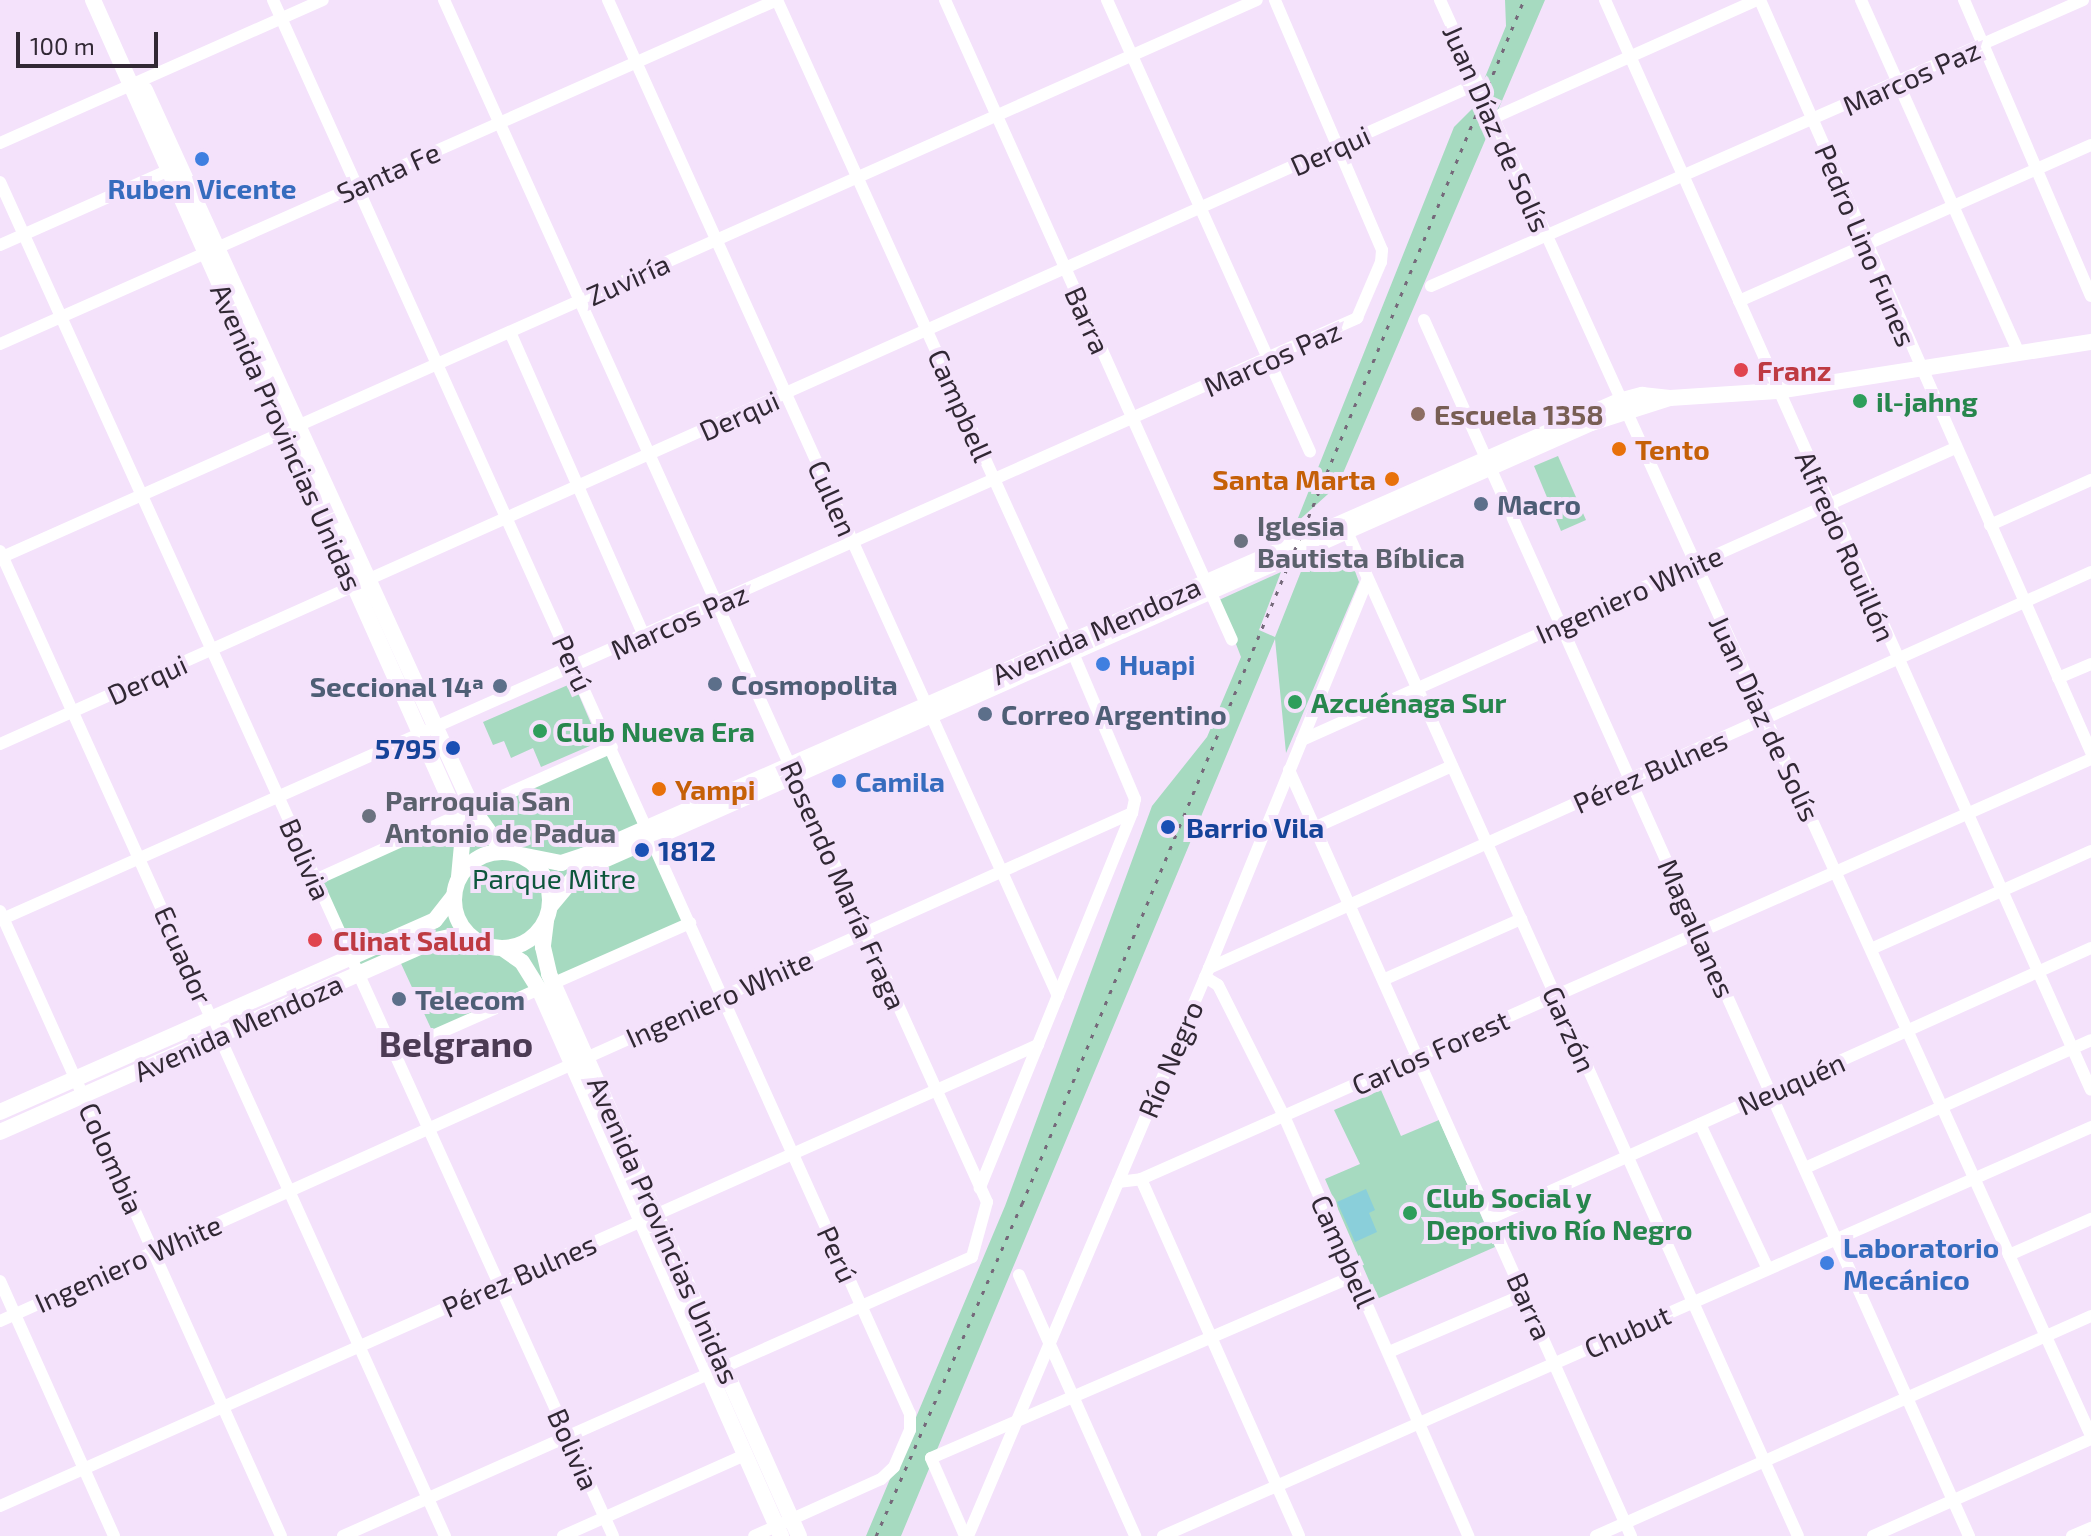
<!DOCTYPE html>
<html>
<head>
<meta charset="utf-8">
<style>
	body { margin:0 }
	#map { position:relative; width:2091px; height:1536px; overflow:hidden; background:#f4e2fb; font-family:"Exo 2",sans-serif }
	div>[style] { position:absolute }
	.green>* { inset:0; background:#a6dac0 }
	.water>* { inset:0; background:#8acfda }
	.minor>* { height:12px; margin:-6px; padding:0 6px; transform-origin:6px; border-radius:6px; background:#fff }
	.major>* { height:16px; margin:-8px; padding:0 8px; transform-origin:8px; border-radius:8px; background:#fff }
	.major>.ring { margin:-8px; padding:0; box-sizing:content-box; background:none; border:16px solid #fff; border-radius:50% }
	.rail>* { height:3px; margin-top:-1.5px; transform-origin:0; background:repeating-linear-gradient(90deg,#75697a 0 4px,transparent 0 12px) }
	.dots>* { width:22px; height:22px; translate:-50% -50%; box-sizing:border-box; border:4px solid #f4e2fb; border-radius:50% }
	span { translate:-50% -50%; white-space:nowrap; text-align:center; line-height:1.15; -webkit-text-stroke:8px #f4e2fb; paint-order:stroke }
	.street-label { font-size:28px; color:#312834 }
	.shop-label { font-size:28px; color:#366cbe; font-weight:700 }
	.left { translate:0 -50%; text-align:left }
	.health-label { font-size:28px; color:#be3a42; font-weight:700 }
	.leisure-label { font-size:28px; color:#27864d; font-weight:700 }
	.education-label { font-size:28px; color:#785e54; font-weight:700 }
	.food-label { font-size:28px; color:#c56008; font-weight:700 }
	.right { translate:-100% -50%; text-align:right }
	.service-label { font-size:28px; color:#4e5e75; font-weight:700 }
	.worship-label { font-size:28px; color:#5b616d; font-weight:700 }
	.transit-label { font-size:28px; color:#164399; font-weight:700 }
	.park-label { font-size:28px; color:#0d563c }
	.district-label { font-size:36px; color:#4c3b54; font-weight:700 }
	.scale { position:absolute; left:16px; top:32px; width:142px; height:36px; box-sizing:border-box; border:4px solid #312834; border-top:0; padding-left:10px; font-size:24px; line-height:28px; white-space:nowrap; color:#312834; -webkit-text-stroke:6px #f4e2fb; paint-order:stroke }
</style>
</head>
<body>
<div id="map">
	<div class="green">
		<div style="clip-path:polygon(1505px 0,1545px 0,1338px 485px,1296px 523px,1454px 127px,1472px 109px,1506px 26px)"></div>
		<div style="clip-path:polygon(1558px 456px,1586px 520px,1561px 531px,1534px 466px)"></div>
		<div style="clip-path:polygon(1340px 552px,1349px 555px,1359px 582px,1286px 753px,1275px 639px,901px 1536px,866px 1536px,1005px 1206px,1152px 806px,1207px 737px,1241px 657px,1219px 600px,1281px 572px,1259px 630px,1275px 637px,1302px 569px)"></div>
		<div style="clip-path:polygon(568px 685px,575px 686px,599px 742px,541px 767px,533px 748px,511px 758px,504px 741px,493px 745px,483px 722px)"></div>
		<div style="clip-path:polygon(612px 747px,690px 923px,434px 1035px,398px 957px,358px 974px,315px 880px)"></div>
		<div style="clip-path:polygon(1381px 1090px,1401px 1136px,1439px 1120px,1495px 1247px,1377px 1299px,1325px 1179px,1360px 1164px,1334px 1110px)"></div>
	</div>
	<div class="water">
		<div style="clip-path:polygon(1366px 1189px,1375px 1210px,1369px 1213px,1377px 1232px,1355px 1242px,1337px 1202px)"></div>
	</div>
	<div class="minor">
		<div style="left:273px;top:0;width:1551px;rotate:65.75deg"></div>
		<div style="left:910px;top:1414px;width:16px;rotate:90deg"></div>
		<div style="left:910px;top:1430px;width:40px;rotate:113.4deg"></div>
		<div style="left:894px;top:1467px;width:18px;rotate:137deg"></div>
		<div style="left:881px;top:1479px;width:139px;rotate:155.8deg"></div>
		<div style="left:608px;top:0;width:1093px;rotate:65.69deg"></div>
		<div style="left:777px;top:0;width:717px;rotate:65.62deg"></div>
		<div style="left:1073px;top:653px;width:159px;rotate:67deg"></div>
		<div style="left:1135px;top:799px;width:14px;rotate:102deg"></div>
		<div style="left:1132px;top:813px;width:405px;rotate:112.1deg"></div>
		<div style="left:945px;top:0;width:701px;rotate:65.85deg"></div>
		<div style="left:1107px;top:0;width:495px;rotate:65.8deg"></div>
		<div style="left:1440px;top:0;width:1577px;rotate:65.61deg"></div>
		<div style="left:1605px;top:0;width:1193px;rotate:65.97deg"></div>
		<div style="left:1760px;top:0;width:822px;rotate:66.24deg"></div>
		<div style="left:1861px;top:0;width:388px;rotate:65.9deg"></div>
		<div style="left:1964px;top:0;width:322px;rotate:66.8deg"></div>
		<div style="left:1493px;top:118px;width:289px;rotate:-24.1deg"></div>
		<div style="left:0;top:143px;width:353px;rotate:-23.9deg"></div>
		<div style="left:0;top:182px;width:1486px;rotate:65.64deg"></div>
		<div style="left:0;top:245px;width:185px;rotate:-23.9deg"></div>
		<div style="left:1431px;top:286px;width:712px;rotate:-23.68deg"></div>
		<div style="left:1739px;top:301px;width:385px;rotate:-23.9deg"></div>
		<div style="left:1424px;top:320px;width:1333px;rotate:65.86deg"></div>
		<div style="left:510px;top:332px;width:332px;rotate:66.2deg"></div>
		<div style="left:0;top:344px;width:850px;rotate:-23.88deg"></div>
		<div style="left:1344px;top:525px;width:1108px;rotate:65.82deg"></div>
		<div style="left:1990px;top:525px;width:111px;rotate:-24deg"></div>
		<div style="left:0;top:551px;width:1081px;rotate:65.69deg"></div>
		<div style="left:0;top:558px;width:1375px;rotate:-23.94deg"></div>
		<div style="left:2058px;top:678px;width:36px;rotate:-23deg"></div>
		<div style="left:1302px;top:740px;width:715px;rotate:-24.09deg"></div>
		<div style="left:0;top:744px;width:1618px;rotate:-24.08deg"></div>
		<div style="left:1289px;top:770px;width:839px;rotate:65.94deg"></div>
		<div style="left:473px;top:809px;width:152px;rotate:-24deg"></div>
		<div style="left:1316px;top:827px;width:149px;rotate:-24.2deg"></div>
		<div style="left:315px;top:880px;width:156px;rotate:-24.3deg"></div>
		<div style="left:0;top:911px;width:685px;rotate:65.79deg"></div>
		<div style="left:0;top:920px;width:1485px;rotate:-23.92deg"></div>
		<div style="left:1357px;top:318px;width:61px;rotate:-66.8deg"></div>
		<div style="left:1381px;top:262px;width:12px;rotate:-85deg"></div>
		<div style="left:1382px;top:250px;width:272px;rotate:-113.2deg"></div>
		<div style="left:1871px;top:949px;width:241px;rotate:-24deg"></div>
		<div style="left:1209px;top:968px;width:967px;rotate:-24.18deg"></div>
		<div style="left:1205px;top:977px;width:15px;rotate:32deg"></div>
		<div style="left:1218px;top:985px;width:147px;rotate:63.3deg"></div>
		<div style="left:1284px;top:1116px;width:459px;rotate:66.3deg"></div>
		<div style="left:1385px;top:979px;width:149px;rotate:-23.8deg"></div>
		<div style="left:554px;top:983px;width:149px;rotate:-23.8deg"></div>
		<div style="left:394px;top:1053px;width:158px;rotate:-23.8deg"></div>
		<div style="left:1700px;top:1124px;width:160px;rotate:64.9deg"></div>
		<div style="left:1805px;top:1168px;width:313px;rotate:-24.1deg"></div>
		<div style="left:1141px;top:1179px;width:390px;rotate:66.1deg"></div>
		<div style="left:1118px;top:1182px;width:23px;rotate:-7deg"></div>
		<div style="left:1141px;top:1179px;width:1039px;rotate:-23.85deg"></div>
		<div style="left:1491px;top:1218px;width:658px;rotate:-24.23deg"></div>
		<div style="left:2009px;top:1255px;width:90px;rotate:-23.7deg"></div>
		<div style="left:1019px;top:1275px;width:286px;rotate:66deg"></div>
		<div style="left:0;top:1281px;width:279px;rotate:65.9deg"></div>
		<div style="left:0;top:1321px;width:1241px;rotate:-24.17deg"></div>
		<div style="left:1389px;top:1352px;width:148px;rotate:-23.1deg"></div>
		<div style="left:0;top:1506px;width:1136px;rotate:-23.95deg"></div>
		<div style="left:343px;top:1536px;width:688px;rotate:-23.92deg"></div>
		<div style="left:972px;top:1257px;width:57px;rotate:-74.7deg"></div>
		<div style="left:987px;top:1202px;width:1319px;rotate:-114.31deg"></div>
		<div style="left:563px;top:1536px;width:199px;rotate:-24deg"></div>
		<div style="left:965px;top:1536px;width:85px;rotate:-113.6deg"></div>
		<div style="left:931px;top:1458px;width:462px;rotate:-23.3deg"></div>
		<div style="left:968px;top:1536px;width:617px;rotate:-67.01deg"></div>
		<div style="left:1209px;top:968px;width:420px;rotate:-67.8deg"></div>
		<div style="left:1163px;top:1536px;width:1014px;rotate:-23.78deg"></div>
		<div style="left:1596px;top:1536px;width:542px;rotate:-23.96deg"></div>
		<div style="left:1873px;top:1536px;width:239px;rotate:-24deg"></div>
		<div style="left:2072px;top:1536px;width:21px;rotate:-23deg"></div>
	</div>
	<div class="major">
		<div style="left:93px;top:0;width:894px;rotate:65.96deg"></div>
		<div style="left:457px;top:816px;width:19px;rotate:72deg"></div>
		<div style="left:463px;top:834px;width:43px;rotate:95.3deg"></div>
		<div style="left:145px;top:90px;width:790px;rotate:65.48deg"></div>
		<div style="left:473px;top:809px;width:38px;rotate:55deg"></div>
		<div style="left:495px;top:840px;width:18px;rotate:38deg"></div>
		<div class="ring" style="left:454px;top:852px;width:80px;height:80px"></div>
		<div style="left:521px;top:855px;width:41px;rotate:11.3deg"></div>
		<div style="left:561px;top:863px;width:23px;rotate:-18deg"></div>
		<div style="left:583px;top:856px;width:1132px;rotate:-23.71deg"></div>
		<div style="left:1619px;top:401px;width:24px;rotate:-15deg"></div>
		<div style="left:1642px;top:395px;width:28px;rotate:6deg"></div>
		<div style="left:1670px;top:398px;width:107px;rotate:-3.7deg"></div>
		<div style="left:1777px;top:391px;width:318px;rotate:-8.9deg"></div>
		<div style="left:551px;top:905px;width:40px;rotate:-50deg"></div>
		<div style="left:577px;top:874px;width:21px;rotate:-29deg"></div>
		<div style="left:595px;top:864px;width:1089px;rotate:-23.88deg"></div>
		<div style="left:1591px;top:423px;width:83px;rotate:-17.6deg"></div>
		<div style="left:546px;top:921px;width:26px;rotate:97deg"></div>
		<div style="left:543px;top:947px;width:28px;rotate:77deg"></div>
		<div style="left:549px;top:974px;width:615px;rotate:66.02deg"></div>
		<div style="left:502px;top:948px;width:24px;rotate:35deg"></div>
		<div style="left:522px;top:962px;width:32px;rotate:58deg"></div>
		<div style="left:539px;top:989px;width:598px;rotate:66.13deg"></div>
		<div style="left:0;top:1112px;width:475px;rotate:-23.8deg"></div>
		<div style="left:435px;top:920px;width:29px;rotate:-52deg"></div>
		<div style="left:0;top:1132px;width:476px;rotate:-23.8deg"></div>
		<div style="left:436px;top:940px;width:18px;rotate:-13deg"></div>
		<div style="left:454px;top:936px;width:26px;rotate:16deg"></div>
	</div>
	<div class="rail">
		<div style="left:876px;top:1536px;width:363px;rotate:-66.3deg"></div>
		<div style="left:1022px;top:1204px;width:1304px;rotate:-67.37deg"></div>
	</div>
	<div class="dots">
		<div style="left:202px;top:159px;background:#3f7fe0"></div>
		<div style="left:1741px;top:370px;background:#e0444e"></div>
		<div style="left:1860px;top:401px;background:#2e9e5b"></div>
		<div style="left:1418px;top:414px;background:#8d6e63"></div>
		<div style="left:1619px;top:449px;background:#e8710a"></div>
		<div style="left:1392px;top:479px;background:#e8710a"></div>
		<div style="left:1481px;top:504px;background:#5c6f8a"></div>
		<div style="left:1241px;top:541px;background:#6b7280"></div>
		<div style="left:1103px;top:664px;background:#3f7fe0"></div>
		<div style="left:715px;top:684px;background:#5c6f8a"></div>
		<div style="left:500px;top:686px;background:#5c6f8a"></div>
		<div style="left:1295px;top:702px;background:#2e9e5b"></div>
		<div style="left:985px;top:714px;background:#5c6f8a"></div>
		<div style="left:540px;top:731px;background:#2e9e5b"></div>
		<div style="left:453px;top:748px;background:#1a4fb4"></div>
		<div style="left:839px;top:781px;background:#3f7fe0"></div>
		<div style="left:659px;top:789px;background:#e8710a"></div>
		<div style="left:369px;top:816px;background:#6b7280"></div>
		<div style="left:1168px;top:827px;background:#1a4fb4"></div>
		<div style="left:642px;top:850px;background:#1a4fb4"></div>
		<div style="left:315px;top:940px;background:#e0444e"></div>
		<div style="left:399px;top:999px;background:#5c6f8a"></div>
		<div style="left:1410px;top:1213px;background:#2e9e5b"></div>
		<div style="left:1827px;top:1263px;background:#3f7fe0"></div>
	</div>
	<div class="street-label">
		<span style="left:1911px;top:77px;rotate:-24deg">Marcos Paz</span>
		<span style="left:1497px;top:128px;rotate:66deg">Juan Díaz de Solís</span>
		<span style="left:1330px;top:150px;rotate:-24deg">Derqui</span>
		<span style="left:388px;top:172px;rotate:-24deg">Santa Fe</span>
		<span style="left:1866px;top:245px;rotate:67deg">Pedro Lino Funes</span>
		<span style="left:628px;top:279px;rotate:-24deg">Zuviría</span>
		<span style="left:1088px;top:320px;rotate:66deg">Barra</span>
		<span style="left:1272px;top:358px;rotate:-24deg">Marcos Paz</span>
		<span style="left:961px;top:405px;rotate:66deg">Campbell</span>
		<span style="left:739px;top:415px;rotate:-24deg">Derqui</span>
		<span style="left:287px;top:437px;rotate:66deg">Avenida Provincias Unidas</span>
		<span style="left:833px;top:498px;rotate:66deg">Cullen</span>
		<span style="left:1846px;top:546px;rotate:66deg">Alfredo Rouillón</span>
		<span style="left:1629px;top:594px;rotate:-24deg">Ingeniero White</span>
		<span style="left:679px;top:621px;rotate:-24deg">Marcos Paz</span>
		<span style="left:1096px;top:630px;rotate:-24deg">Avenida Mendoza</span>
		<span style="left:573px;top:663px;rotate:66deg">Perú</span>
		<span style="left:147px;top:679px;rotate:-24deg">Derqui</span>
		<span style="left:1765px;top:718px;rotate:65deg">Juan Díaz de Solís</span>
		<span style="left:1650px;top:771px;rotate:-24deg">Pérez Bulnes</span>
		<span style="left:306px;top:859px;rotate:66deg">Bolivia</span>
		<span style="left:844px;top:885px;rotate:66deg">Rosendo María Fraga</span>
		<span style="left:1697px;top:928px;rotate:66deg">Magallanes</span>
		<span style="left:184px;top:955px;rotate:66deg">Ecuador</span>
		<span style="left:719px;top:998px;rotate:-24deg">Ingeniero White</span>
		<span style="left:238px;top:1027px;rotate:-24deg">Avenida Mendoza</span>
		<span style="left:1570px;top:1029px;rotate:66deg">Garzón</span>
		<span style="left:1430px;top:1052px;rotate:-24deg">Carlos Forest</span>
		<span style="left:1170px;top:1059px;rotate:-67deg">Río Negro</span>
		<span style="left:1791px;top:1083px;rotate:-24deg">Neuquén</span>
		<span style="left:112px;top:1158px;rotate:66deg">Colombia</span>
		<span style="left:664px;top:1230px;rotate:66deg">Avenida Provincias Unidas</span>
		<span style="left:1344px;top:1251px;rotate:66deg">Campbell</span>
		<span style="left:838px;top:1254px;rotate:66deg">Perú</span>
		<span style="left:128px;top:1263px;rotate:-24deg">Ingeniero White</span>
		<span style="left:519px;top:1275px;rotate:-24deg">Pérez Bulnes</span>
		<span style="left:1530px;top:1306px;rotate:66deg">Barra</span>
		<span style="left:1627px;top:1331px;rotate:-24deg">Chubut</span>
		<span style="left:574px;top:1449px;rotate:66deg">Bolivia</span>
	</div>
	<div class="shop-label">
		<span style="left:202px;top:188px">Ruben Vicente</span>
		<span class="left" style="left:1119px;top:664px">Huapi</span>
		<span class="left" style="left:855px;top:781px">Camila</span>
		<span class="left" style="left:1843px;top:1263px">Laboratorio<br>Mecánico</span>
	</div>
	<div class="health-label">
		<span class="left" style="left:1757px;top:370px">Franz</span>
		<span class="left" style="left:333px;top:940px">Clinat Salud</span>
	</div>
	<div class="leisure-label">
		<span class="left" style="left:1876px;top:401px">il-jahng</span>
		<span class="left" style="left:1311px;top:702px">Azcuénaga Sur</span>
		<span class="left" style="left:556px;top:731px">Club Nueva Era</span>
		<span class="left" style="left:1426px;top:1213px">Club Social y<br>Deportivo Río Negro</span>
	</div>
	<div class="education-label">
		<span class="left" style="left:1434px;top:414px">Escuela 1358</span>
	</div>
	<div class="food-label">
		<span class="left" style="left:1635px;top:449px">Tento</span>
		<span class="right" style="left:1376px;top:479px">Santa Marta</span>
		<span class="left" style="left:675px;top:789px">Yampi</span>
	</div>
	<div class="service-label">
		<span class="left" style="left:1497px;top:504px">Macro</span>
		<span class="left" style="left:731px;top:684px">Cosmopolita</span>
		<span class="right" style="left:484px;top:686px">Seccional 14ª</span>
		<span class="left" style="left:1001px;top:714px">Correo Argentino</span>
		<span class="left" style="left:415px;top:999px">Telecom</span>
	</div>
	<div class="worship-label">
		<span class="left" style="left:1257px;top:541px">Iglesia<br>Bautista Bíblica</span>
		<span class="left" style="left:385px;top:816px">Parroquia San<br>Antonio de Padua</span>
	</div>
	<div class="transit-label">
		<span class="right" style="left:437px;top:748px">5795</span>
		<span class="left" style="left:1186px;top:827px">Barrio Vila</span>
		<span class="left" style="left:658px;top:850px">1812</span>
	</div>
	<div class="park-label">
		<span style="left:554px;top:878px">Parque Mitre</span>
	</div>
	<div class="district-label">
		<span style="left:456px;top:1043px">Belgrano</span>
	</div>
	<div class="scale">100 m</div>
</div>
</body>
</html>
